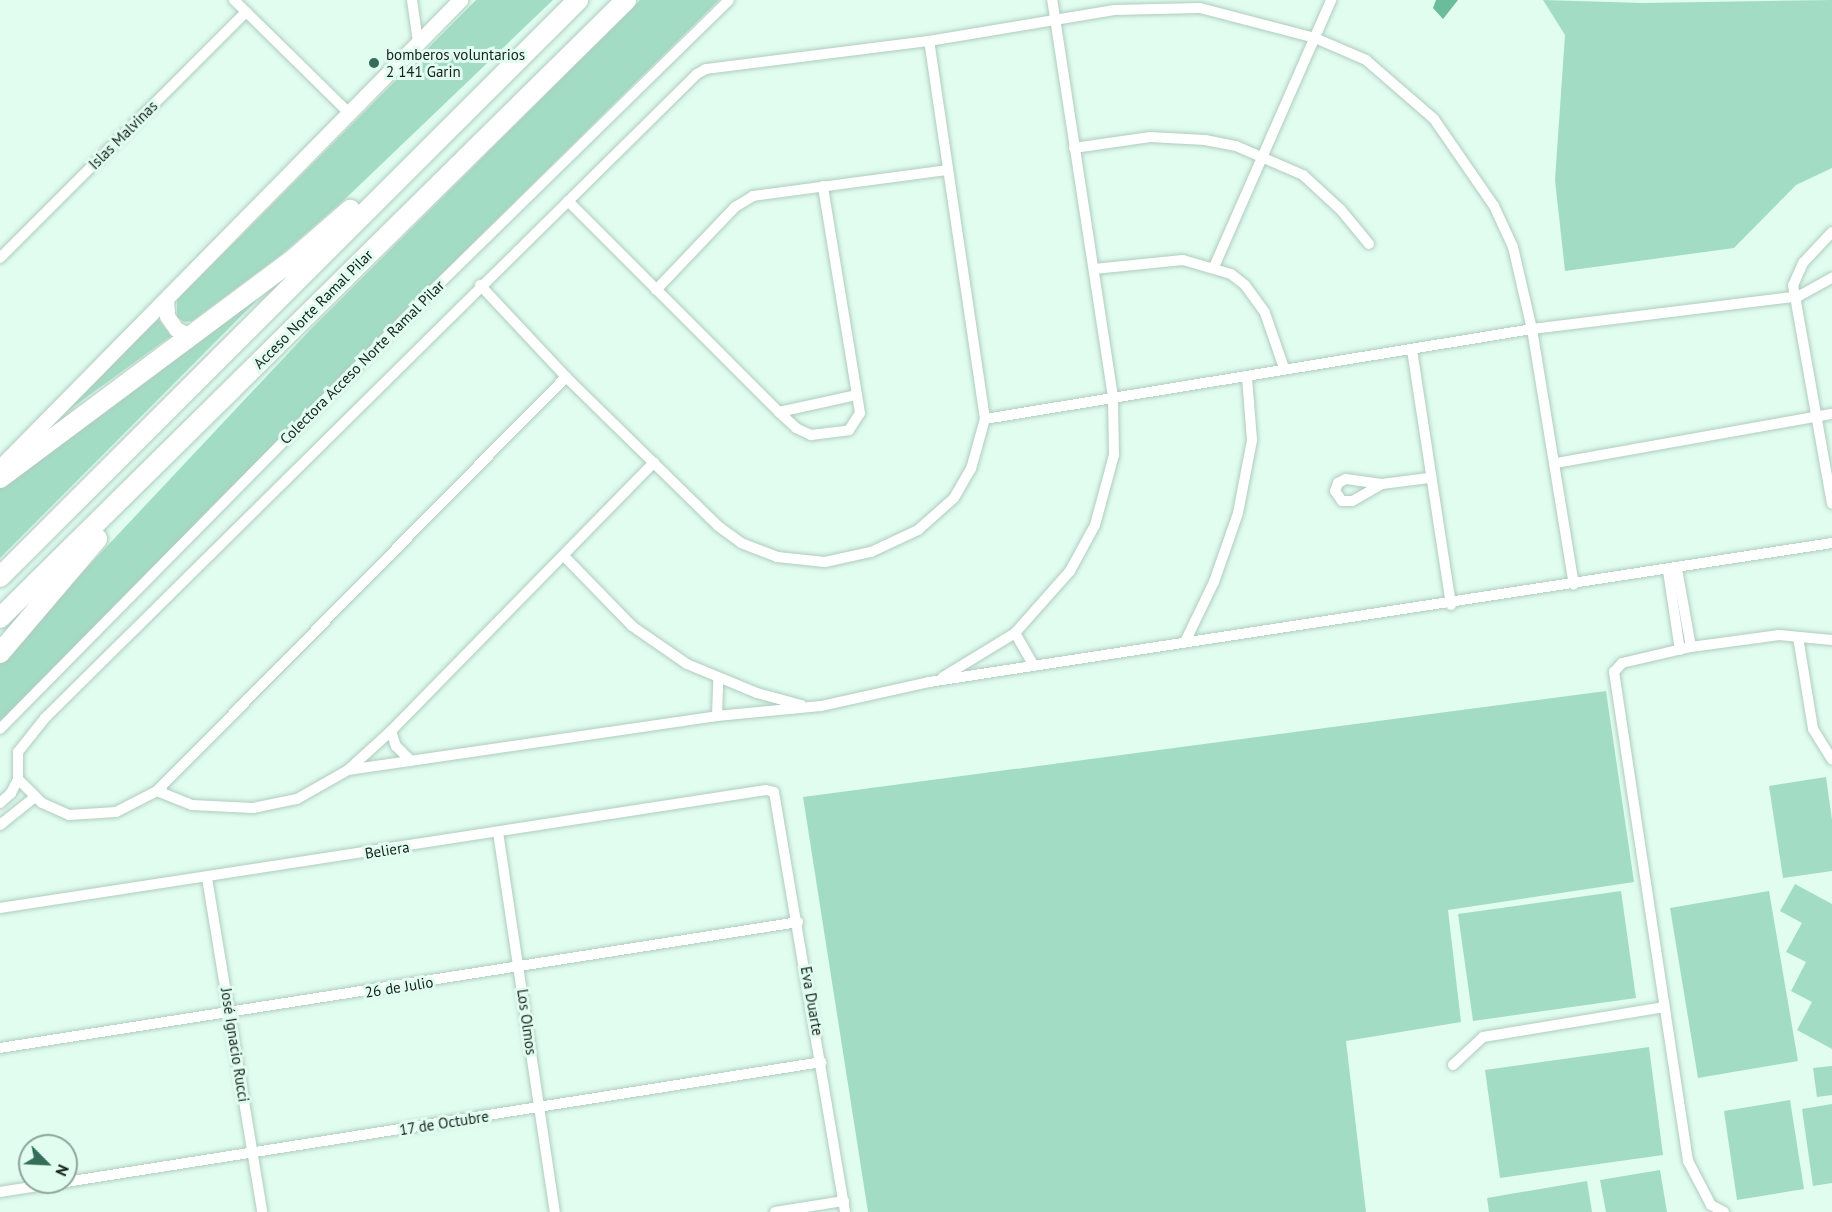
<!DOCTYPE html>
<html>
<head>
<meta charset="utf-8">
<style>
	body { margin:0 }
	#map { position:relative; width:1832px; height:1212px; overflow:hidden; background:#e0fdf0; font-family:"PT Sans",sans-serif }
	div>[style] { position:absolute }
	.green>* { inset:0; background:#a3dcc4 }
	.water>* { inset:0; background:#6abc9b }
	.roads { filter:drop-shadow(0 0 2px #b0ccbf) drop-shadow(0 0 2px #b0ccbf) }
	.street>* { height:10px; margin:-5px; padding:0 5px; transform-origin:5px; border-radius:5px; background:#fff }
	.secondary>* { height:15px; margin:-7.5px; padding:0 7.5px; transform-origin:7.5px; border-radius:7.5px; background:#fff }
	.highway>* { height:20px; margin:-10px; padding:0 10px; transform-origin:10px; border-radius:10px; background:#fff }
	.dots>* { width:16px; height:16px; translate:-50% -50%; box-sizing:border-box; border:3px solid #e0fdf0; border-radius:50% }
	span { translate:-50% -50%; white-space:nowrap; text-align:center; line-height:1.15; -webkit-text-stroke:6px #e0fdf0; paint-order:stroke }
	.poi-label { font-size:15px; color:#15201b }
	.left { translate:0 -50%; text-align:left }
	.street-label { font-size:15px; color:#15201b }
	.north { position:absolute; left:18px; top:1134px; width:60px; height:60px; box-sizing:border-box; background:#e0fdf0; border:2px solid #8fa59b; border-radius:50%; rotate:114deg; font-size:16px; font-weight:700; line-height:24px; text-align:center; color:#15201b }
	.north::after { content:''; display:block; margin:auto; width:21px; height:27px; background:#346e58; clip-path:polygon(50% 0,100% 100%,50% 72%,0 100%) }
</style>
</head>
<body>
<div id="map">
	<div class="green">
		<div style="clip-path:polygon(476px 0,553px 0,344px 200px,282px 254px,192px 321px,184px 322px,177px 317px,177px 300px)"></div>
		<div style="clip-path:polygon(640px 0,719px 0,409px 306px,0 724px,0 661px,3px 657px,310px 330px)"></div>
		<div style="clip-path:polygon(1543px 0,1643px 3px,1832px 0,1832px 168px,1796px 185px,1734px 248px,1565px 271px,1555px 180px,1565px 35px)"></div>
		<div style="clip-path:polygon(258px 296px,255px 302px,0 558px,0 485px)"></div>
		<div style="clip-path:polygon(158px 319px,171px 336px,59px 417px)"></div>
		<div style="clip-path:polygon(1606px 691px,1634px 882px,1448px 910px,1461px 1022px,1346px 1041px,1366px 1212px,868px 1212px,803px 797px)"></div>
		<div style="clip-path:polygon(1826px 777px,1832px 820px,1832px 871px,1783px 878px,1769px 786px)"></div>
		<div style="clip-path:polygon(1795px 884px,1832px 904px,1832px 1049px,1797px 1030px,1812px 1002px,1791px 991px,1806px 962px,1786px 952px,1802px 923px,1780px 911px)"></div>
		<div style="clip-path:polygon(1621px 891px,1636px 998px,1473px 1021px,1458px 914px)"></div>
		<div style="clip-path:polygon(1769px 891px,1798px 1061px,1698px 1078px,1670px 908px)"></div>
		<div style="clip-path:polygon(1649px 1047px,1663px 1155px,1500px 1178px,1485px 1070px)"></div>
		<div style="clip-path:polygon(1832px 1066px,1832px 1095px,1817px 1097px,1813px 1068px)"></div>
		<div style="clip-path:polygon(1790px 1100px,1804px 1189px,1737px 1200px,1724px 1111px)"></div>
		<div style="clip-path:polygon(1832px 1104px,1832px 1183px,1813px 1186px,1802px 1109px)"></div>
		<div style="clip-path:polygon(1660px 1170px,1667px 1212px,1606px 1212px,1600px 1180px)"></div>
		<div style="clip-path:polygon(1587px 1181px,1592px 1212px,1489px 1212px,1487px 1198px)"></div>
	</div>
	<div class="water">
		<div style="clip-path:polygon(1436px 0,1458px 0,1443px 19px,1433px 8px)"></div>
	</div>
	<div class="roads">
		<div class="street">
			<div style="left:234px;top:0;width:160px;rotate:44.5deg"></div>
			<div style="left:412px;top:0;width:42px;rotate:81.9deg"></div>
			<div style="left:1074px;top:148px;width:77px;rotate:-8.2deg"></div>
			<div style="left:1150px;top:137px;width:55px;rotate:3.1deg"></div>
			<div style="left:1205px;top:140px;width:32px;rotate:11deg"></div>
			<div style="left:1236px;top:146px;width:73px;rotate:23.4deg"></div>
			<div style="left:1303px;top:175px;width:52px;rotate:42.6deg"></div>
			<div style="left:1341px;top:210px;width:44px;rotate:50.5deg"></div>
			<div style="left:568px;top:201px;width:298px;rotate:45deg"></div>
			<div style="left:779px;top:412px;width:23px;rotate:43deg"></div>
			<div style="left:796px;top:428px;width:17px;rotate:25deg"></div>
			<div style="left:811px;top:435px;width:38px;rotate:-7deg"></div>
			<div style="left:849px;top:430px;width:20px;rotate:-57deg"></div>
			<div style="left:860px;top:413px;width:230px;rotate:-99.3deg"></div>
			<div style="left:1832px;top:232px;width:42px;rotate:133.1deg"></div>
			<div style="left:1803px;top:263px;width:24px;rotate:114deg"></div>
			<div style="left:1793px;top:285px;width:222px;rotate:79.9deg"></div>
			<div style="left:0;top:258px;width:348px;rotate:-45deg"></div>
			<div style="left:1214px;top:267px;width:292px;rotate:-66.3deg"></div>
			<div style="left:1094px;top:269px;width:89px;rotate:-5.8deg"></div>
			<div style="left:1183px;top:260px;width:50px;rotate:16.3deg"></div>
			<div style="left:1231px;top:274px;width:18px;rotate:38deg"></div>
			<div style="left:1245px;top:285px;width:34px;rotate:54deg"></div>
			<div style="left:1265px;top:313px;width:58px;rotate:70.9deg"></div>
			<div style="left:480px;top:285px;width:126px;rotate:46.9deg"></div>
			<div style="left:566px;top:377px;width:213px;rotate:44.4deg"></div>
			<div style="left:718px;top:526px;width:29px;rotate:36deg"></div>
			<div style="left:741px;top:543px;width:39px;rotate:21deg"></div>
			<div style="left:777px;top:557px;width:48px;rotate:5.9deg"></div>
			<div style="left:825px;top:562px;width:47px;rotate:-12.3deg"></div>
			<div style="left:871px;top:552px;width:52px;rotate:-25.1deg"></div>
			<div style="left:918px;top:530px;width:48px;rotate:-41.6deg"></div>
			<div style="left:954px;top:498px;width:34px;rotate:-60deg"></div>
			<div style="left:971px;top:469px;width:52px;rotate:-74.4deg"></div>
			<div style="left:985px;top:419px;width:382px;rotate:-98.4deg"></div>
			<div style="left:656px;top:290px;width:115px;rotate:-46.4deg"></div>
			<div style="left:735px;top:207px;width:21px;rotate:-31deg"></div>
			<div style="left:753px;top:196px;width:196px;rotate:-7.6deg"></div>
			<div style="left:1412px;top:350px;width:258px;rotate:81.3deg"></div>
			<div style="left:566px;top:377px;width:582px;rotate:134.65deg"></div>
			<div style="left:157px;top:791px;width:46px;rotate:152.9deg"></div>
			<div style="left:116px;top:812px;width:47px;rotate:176.3deg"></div>
			<div style="left:69px;top:815px;width:30px;rotate:-156deg"></div>
			<div style="left:42px;top:803px;width:34px;rotate:-135deg"></div>
			<div style="left:18px;top:779px;width:27px;rotate:-90deg"></div>
			<div style="left:18px;top:752px;width:43px;rotate:-51.5deg"></div>
			<div style="left:45px;top:718px;width:916px;rotate:-44.65deg"></div>
			<div style="left:697px;top:74px;width:10px;rotate:-29deg"></div>
			<div style="left:706px;top:69px;width:225px;rotate:-7.2deg"></div>
			<div style="left:929px;top:41px;width:188px;rotate:-9.5deg"></div>
			<div style="left:1114px;top:10px;width:86px;rotate:-1.3deg"></div>
			<div style="left:1200px;top:8px;width:119px;rotate:14.6deg"></div>
			<div style="left:1315px;top:38px;width:56px;rotate:23.3deg"></div>
			<div style="left:1366px;top:60px;width:90px;rotate:40.9deg"></div>
			<div style="left:1434px;top:119px;width:106px;rotate:55.4deg"></div>
			<div style="left:1494px;top:206px;width:45px;rotate:65.1deg"></div>
			<div style="left:1513px;top:247px;width:84px;rotate:77deg"></div>
			<div style="left:1532px;top:329px;width:259px;rotate:80.7deg"></div>
			<div style="left:779px;top:412px;width:80px;rotate:-12.3deg"></div>
			<div style="left:985px;top:419px;width:554px;rotate:-9.34deg"></div>
			<div style="left:1532px;top:329px;width:269px;rotate:-7deg"></div>
			<div style="left:1799px;top:296px;width:38px;rotate:-29deg"></div>
			<div style="left:1556px;top:463px;width:280px;rotate:-10.1deg"></div>
			<div style="left:1382px;top:484px;width:34px;rotate:150deg"></div>
			<div style="left:1352px;top:501px;width:10px;rotate:180deg"></div>
			<div style="left:1342px;top:501px;width:12px;rotate:-125deg"></div>
			<div style="left:1335px;top:491px;width:9px;rotate:-69deg"></div>
			<div style="left:1338px;top:483px;width:9px;rotate:-27deg"></div>
			<div style="left:1346px;top:479px;width:36px;rotate:8deg"></div>
			<div style="left:1382px;top:484px;width:47px;rotate:-7.3deg"></div>
			<div style="left:564px;top:556px;width:98px;rotate:45.8deg"></div>
			<div style="left:632px;top:626px;width:67px;rotate:34.6deg"></div>
			<div style="left:687px;top:664px;width:76px;rotate:22.5deg"></div>
			<div style="left:757px;top:693px;width:46px;rotate:15.3deg"></div>
			<div style="left:1677px;top:569px;width:79px;rotate:79.8deg"></div>
			<div style="left:1668px;top:571px;width:80px;rotate:81.4deg"></div>
			<div style="left:1015px;top:633px;width:38px;rotate:60deg"></div>
			<div style="left:1798px;top:637px;width:93px;rotate:80.7deg"></div>
			<div style="left:1813px;top:729px;width:36px;rotate:58deg"></div>
			<div style="left:1185px;top:642px;width:67px;rotate:-64.2deg"></div>
			<div style="left:1214px;top:582px;width:73px;rotate:-70.8deg"></div>
			<div style="left:1238px;top:513px;width:74px;rotate:-79.1deg"></div>
			<div style="left:1252px;top:440px;width:62px;rotate:-94.6deg"></div>
			<div style="left:943px;top:677px;width:84px;rotate:-31.4deg"></div>
			<div style="left:1015px;top:633px;width:83px;rotate:-48.4deg"></div>
			<div style="left:1070px;top:571px;width:52px;rotate:-61.5deg"></div>
			<div style="left:1095px;top:525px;width:73px;rotate:-74.8deg"></div>
			<div style="left:1114px;top:455px;width:58px;rotate:-91deg"></div>
			<div style="left:1113px;top:397px;width:402px;rotate:-98.7deg"></div>
			<div style="left:717px;top:716px;width:38px;rotate:-88deg"></div>
			<div style="left:0;top:729px;width:617px;rotate:-45.39deg"></div>
			<div style="left:433px;top:290px;width:414px;rotate:-44.4deg"></div>
			<div style="left:391px;top:731px;width:16px;rotate:72deg"></div>
			<div style="left:396px;top:746px;width:21px;rotate:45deg"></div>
			<div style="left:348px;top:770px;width:373px;rotate:-8.3deg"></div>
			<div style="left:717px;top:716px;width:104px;rotate:-5.5deg"></div>
			<div style="left:821px;top:706px;width:111px;rotate:-12.5deg"></div>
			<div style="left:929px;top:682px;width:914px;rotate:-8.75deg"></div>
			<div style="left:157px;top:791px;width:38px;rotate:22deg"></div>
			<div style="left:192px;top:805px;width:61px;rotate:2.8deg"></div>
			<div style="left:253px;top:808px;width:45px;rotate:-11.6deg"></div>
			<div style="left:297px;top:799px;width:59px;rotate:-29.6deg"></div>
			<div style="left:348px;top:770px;width:58px;rotate:-42.2deg"></div>
			<div style="left:391px;top:731px;width:376px;rotate:-45.6deg"></div>
			<div style="left:0;top:803px;width:15px;rotate:-42deg"></div>
			<div style="left:11px;top:793px;width:16px;rotate:-63deg"></div>
			<div style="left:0;top:825px;width:45px;rotate:-38.7deg"></div>
			<div style="left:498px;top:832px;width:384px;rotate:81.5deg"></div>
			<div style="left:207px;top:878px;width:338px;rotate:80.6deg"></div>
			<div style="left:0;top:908px;width:775px;rotate:-8.76deg"></div>
			<div style="left:766px;top:790px;width:8px;rotate:14deg"></div>
			<div style="left:774px;top:792px;width:426px;rotate:80.4deg"></div>
			<div style="left:0;top:1048px;width:808px;rotate:-8.97deg"></div>
			<div style="left:1453px;top:1065px;width:41px;rotate:-43deg"></div>
			<div style="left:1483px;top:1037px;width:184px;rotate:-9.4deg"></div>
			<div style="left:66px;top:1182px;width:765px;rotate:-9.02deg"></div>
			<div style="left:0;top:1192px;width:65px;rotate:-8.9deg"></div>
			<div style="left:775px;top:1212px;width:70px;rotate:-9.1deg"></div>
			<div style="left:1724px;top:1212px;width:15px;rotate:-152deg"></div>
			<div style="left:1711px;top:1205px;width:50px;rotate:-117.6deg"></div>
			<div style="left:1688px;top:1161px;width:495px;rotate:-98.6deg"></div>
			<div style="left:1614px;top:672px;width:12px;rotate:-48deg"></div>
			<div style="left:1622px;top:663px;width:71px;rotate:-13.1deg"></div>
			<div style="left:1691px;top:647px;width:89px;rotate:-7.8deg"></div>
			<div style="left:1779px;top:635px;width:53px;rotate:5.4deg"></div>
		</div>
		<div class="secondary">
			<div style="left:166px;top:300px;width:16px;rotate:86deg"></div>
			<div style="left:167px;top:316px;width:16px;rotate:55deg"></div>
			<div style="left:176px;top:329px;width:16px;rotate:27deg"></div>
			<div style="left:0;top:467px;width:656px;rotate:-45.43deg"></div>
		</div>
		<div class="highway">
			<div style="left:0;top:478px;width:369px;rotate:-36.7deg"></div>
			<div style="left:296px;top:257px;width:72px;rotate:-41deg"></div>
			<div style="left:0;top:577px;width:817px;rotate:-44.95deg"></div>
			<div style="left:0;top:618px;width:880px;rotate:-44.63deg"></div>
			<div style="left:0;top:653px;width:150px;rotate:-49.6deg"></div>
		</div>
	</div>
	<div class="dots">
		<div style="left:374px;top:63px;background:#346e58"></div>
	</div>
	<div class="poi-label">
		<span class="left" style="left:386px;top:63px">bomberos voluntarios<br>2 141 Garin</span>
	</div>
	<div class="street-label">
		<span style="left:123px;top:135px;rotate:-45deg">Islas Malvinas</span>
		<span style="left:313px;top:309px;rotate:-45deg">Acceso Norte Ramal Pilar</span>
		<span style="left:362px;top:362px;rotate:-45deg">Colectora Acceso Norte Ramal Pilar</span>
		<span style="left:387px;top:850px;rotate:-9deg">Beliera</span>
		<span style="left:399px;top:987px;rotate:-9deg">26 de Julio</span>
		<span style="left:812px;top:1001px;rotate:80deg">Eva Duarte</span>
		<span style="left:527px;top:1022px;rotate:82deg">Los Olmos</span>
		<span style="left:235px;top:1045px;rotate:81deg">José Ignacio Rucci</span>
		<span style="left:444px;top:1123px;rotate:-9deg">17 de Octubre</span>
	</div>
	<div class="north">N</div>
</div>
</body>
</html>
